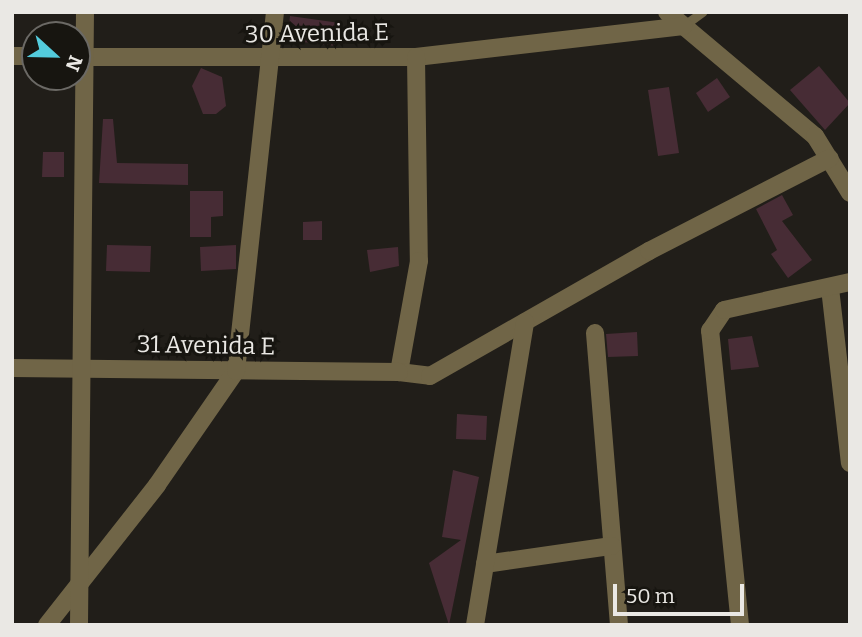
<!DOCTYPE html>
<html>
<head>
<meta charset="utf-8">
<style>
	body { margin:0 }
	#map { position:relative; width:862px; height:637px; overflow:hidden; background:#211e19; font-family:Bitter,serif }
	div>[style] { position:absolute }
	.building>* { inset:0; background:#472c35 }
	.service>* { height:9px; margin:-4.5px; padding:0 4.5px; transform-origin:4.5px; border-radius:4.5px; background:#706547 }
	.minor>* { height:18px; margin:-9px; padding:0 9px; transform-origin:9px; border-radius:9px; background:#706547 }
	span { translate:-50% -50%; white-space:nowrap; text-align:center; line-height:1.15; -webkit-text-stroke:6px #171510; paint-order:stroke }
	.street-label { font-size:24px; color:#eae8e4 }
	.frame { position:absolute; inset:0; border:14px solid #eae8e4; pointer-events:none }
	.north { position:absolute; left:21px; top:21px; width:70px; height:70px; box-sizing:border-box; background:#171510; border:2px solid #6b6965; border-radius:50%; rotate:112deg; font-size:19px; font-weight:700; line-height:28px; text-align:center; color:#eae8e4 }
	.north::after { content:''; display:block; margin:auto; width:24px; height:32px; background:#53cbdc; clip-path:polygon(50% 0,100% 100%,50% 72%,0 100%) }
	.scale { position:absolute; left:613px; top:584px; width:131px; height:32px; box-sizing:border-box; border:4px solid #eae8e4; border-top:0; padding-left:9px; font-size:21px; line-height:24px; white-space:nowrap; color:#eae8e4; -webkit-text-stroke:5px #171510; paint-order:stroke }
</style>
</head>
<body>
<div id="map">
	<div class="building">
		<div style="clip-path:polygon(290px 16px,340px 23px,336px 46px,287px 40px)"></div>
		<div style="clip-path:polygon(819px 66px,850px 103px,825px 130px,790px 90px)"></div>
		<div style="clip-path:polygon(201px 68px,222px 77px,226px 106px,216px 114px,203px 114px,192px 86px)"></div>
		<div style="clip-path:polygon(717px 78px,730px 97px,708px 112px,696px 93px)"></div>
		<div style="clip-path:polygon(669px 87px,679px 153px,658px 156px,648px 90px)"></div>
		<div style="clip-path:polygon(103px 119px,113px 119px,117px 163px,188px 164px,188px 185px,99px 183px)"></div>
		<div style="clip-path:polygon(43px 152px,64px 152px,64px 177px,42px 177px)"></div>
		<div style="clip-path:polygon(190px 191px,223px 191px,223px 216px,211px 217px,211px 237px,190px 237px)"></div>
		<div style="clip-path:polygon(782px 195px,793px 215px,782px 221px,812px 260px,788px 278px,771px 254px,777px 250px,756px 209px)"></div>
		<div style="clip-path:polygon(322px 221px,322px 240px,303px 240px,303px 222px)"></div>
		<div style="clip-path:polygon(107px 245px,151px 246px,150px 272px,106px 271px)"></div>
		<div style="clip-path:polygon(236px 245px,236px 269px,201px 271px,200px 247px)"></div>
		<div style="clip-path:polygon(398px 247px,399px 266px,370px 272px,367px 250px)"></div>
		<div style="clip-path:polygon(637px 332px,638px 356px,608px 357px,606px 334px)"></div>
		<div style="clip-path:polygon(752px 336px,759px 367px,731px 370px,728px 339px)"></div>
		<div style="clip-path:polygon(457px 414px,487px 416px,486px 440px,456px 439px)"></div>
		<div style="clip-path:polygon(453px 470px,479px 477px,449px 625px,429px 563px,461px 540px,442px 537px)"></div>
	</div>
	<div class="service">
		<div style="left:683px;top:26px;width:24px;rotate:-36deg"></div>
	</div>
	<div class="minor">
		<div style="left:667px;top:12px;width:193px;rotate:40deg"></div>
		<div style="left:815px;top:136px;width:67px;rotate:58.4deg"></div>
		<div style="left:12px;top:56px;width:23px"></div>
		<div style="left:77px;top:57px;width:339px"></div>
		<div style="left:416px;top:57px;width:269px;rotate:-6.6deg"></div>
		<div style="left:416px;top:57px;width:204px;rotate:89.2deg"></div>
		<div style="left:419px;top:261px;width:113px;rotate:100.2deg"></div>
		<div style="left:399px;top:372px;width:31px;rotate:7deg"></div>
		<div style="left:430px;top:376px;width:252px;rotate:-29.7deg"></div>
		<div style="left:649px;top:251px;width:203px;rotate:-27.2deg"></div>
		<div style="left:830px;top:288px;width:176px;rotate:83.5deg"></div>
		<div style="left:595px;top:333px;width:293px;rotate:85.3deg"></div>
		<div style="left:12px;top:368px;width:387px;rotate:0.6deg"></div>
		<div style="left:485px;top:564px;width:128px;rotate:-8.1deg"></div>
		<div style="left:47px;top:625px;width:178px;rotate:-51.8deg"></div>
		<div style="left:157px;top:485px;width:139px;rotate:-55.3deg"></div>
		<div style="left:236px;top:371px;width:361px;rotate:-83.8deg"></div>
		<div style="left:79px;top:625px;width:613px;rotate:-89.44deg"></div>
		<div style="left:475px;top:625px;width:307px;rotate:-80.6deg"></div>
		<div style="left:740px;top:625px;width:296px;rotate:-95.8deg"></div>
		<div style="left:710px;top:331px;width:25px;rotate:-56deg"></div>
		<div style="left:724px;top:310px;width:129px;rotate:-12.5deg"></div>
	</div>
	<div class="street-label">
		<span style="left:317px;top:34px;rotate:-1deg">30 Avenida E</span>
		<span style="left:206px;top:346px;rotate:1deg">31 Avenida E</span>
	</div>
	<div class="frame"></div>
	<div class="north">N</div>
	<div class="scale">50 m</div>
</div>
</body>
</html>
